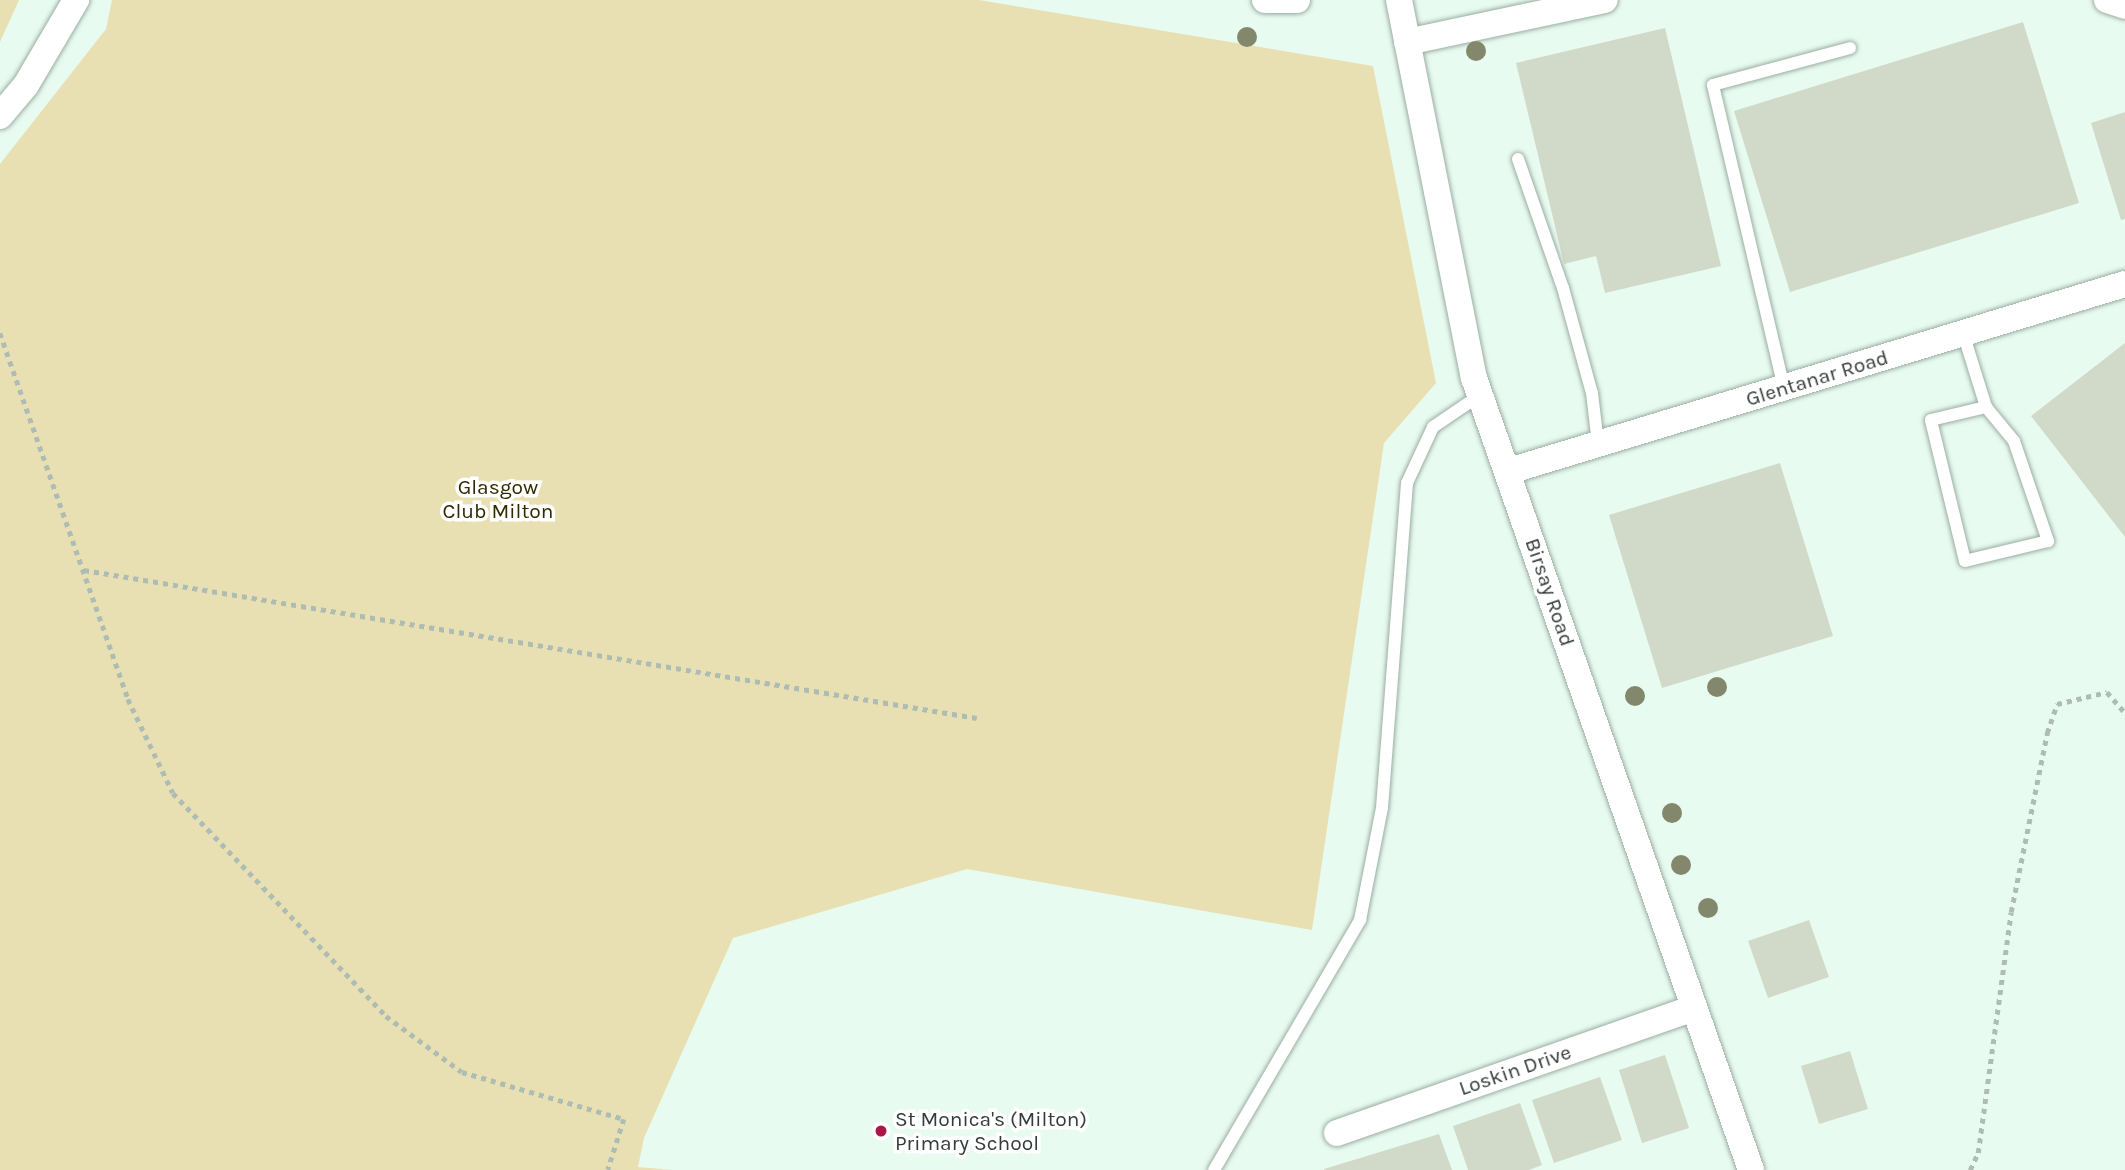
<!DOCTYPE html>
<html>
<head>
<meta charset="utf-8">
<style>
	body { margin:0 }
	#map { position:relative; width:2125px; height:1170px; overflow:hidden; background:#e8fbf0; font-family:Karla,sans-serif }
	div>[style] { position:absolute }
	.green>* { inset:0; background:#e8e0b3 }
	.building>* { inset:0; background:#d1dac9 }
	.path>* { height:4.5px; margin-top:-2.25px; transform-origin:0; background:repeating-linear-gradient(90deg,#aebdb4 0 5px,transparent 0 10px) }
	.roads { filter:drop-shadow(0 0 2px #9bada2) drop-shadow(0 0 2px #9bada2) }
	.lane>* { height:12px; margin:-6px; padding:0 6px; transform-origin:6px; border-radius:6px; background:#fff }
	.street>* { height:26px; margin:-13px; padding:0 13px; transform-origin:13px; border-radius:13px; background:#fff }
	.trees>* { width:20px; height:20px; margin:-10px; border-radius:50%; background:#83886c }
	.dots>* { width:19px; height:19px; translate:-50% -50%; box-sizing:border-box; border:4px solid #fff; border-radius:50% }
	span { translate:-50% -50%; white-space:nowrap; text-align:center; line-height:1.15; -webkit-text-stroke:7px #fff; paint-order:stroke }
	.street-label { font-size:21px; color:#343c37 }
	.park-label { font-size:21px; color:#302900 }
	.poi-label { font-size:21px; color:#343c37 }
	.left { translate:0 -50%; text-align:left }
</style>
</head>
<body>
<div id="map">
	<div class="green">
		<div style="clip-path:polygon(0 0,19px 0,0 42px)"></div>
		<div style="clip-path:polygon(112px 0,979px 0,1373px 66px,1436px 383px,1384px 443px,1312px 930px,967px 869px,733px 938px,644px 1138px,638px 1167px,673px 1170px,0 1170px,0 164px,106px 29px)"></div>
	</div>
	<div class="building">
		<div style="clip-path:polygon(2023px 22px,2079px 203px,1790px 292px,1734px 111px)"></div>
		<div style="clip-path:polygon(1665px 28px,1721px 266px,1605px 293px,1596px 256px,1564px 264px,1516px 63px)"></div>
		<div style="clip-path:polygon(2125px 112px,2125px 219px,2121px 220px,2091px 123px)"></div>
		<div style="clip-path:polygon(2125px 343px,2125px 537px,2031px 416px)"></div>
		<div style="clip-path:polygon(1780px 463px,1833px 636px,1662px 688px,1609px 515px)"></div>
		<div style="clip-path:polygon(1809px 920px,1829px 977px,1768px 998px,1748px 941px)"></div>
		<div style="clip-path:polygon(1850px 1051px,1868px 1109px,1819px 1124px,1801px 1066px)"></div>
		<div style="clip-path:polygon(1665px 1055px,1689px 1128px,1642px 1143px,1619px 1070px)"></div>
		<div style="clip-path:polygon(1600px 1077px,1622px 1140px,1554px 1163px,1532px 1100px)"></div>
		<div style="clip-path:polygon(1520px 1103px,1542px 1165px,1529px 1170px,1468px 1170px,1453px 1126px)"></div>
		<div style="clip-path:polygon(1439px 1134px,1452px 1170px,1324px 1170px,1324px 1169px)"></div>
	</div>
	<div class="path">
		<div style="left:0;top:333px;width:388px;rotate:70.7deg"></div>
		<div style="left:128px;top:699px;width:104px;rotate:64.4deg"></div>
		<div style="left:173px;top:793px;width:308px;rotate:46.3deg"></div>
		<div style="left:386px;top:1016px;width:94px;rotate:36.4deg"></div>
		<div style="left:462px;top:1072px;width:169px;rotate:16.2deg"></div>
		<div style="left:624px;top:1119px;width:53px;rotate:107.4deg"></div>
		<div style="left:84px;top:570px;width:905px;rotate:9.41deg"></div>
		<div style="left:1970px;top:1170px;width:19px;rotate:-65deg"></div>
		<div style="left:1978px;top:1153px;width:243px;rotate:-82.2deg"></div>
		<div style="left:2011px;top:912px;width:183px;rotate:-78.6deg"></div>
		<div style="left:2047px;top:733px;width:31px;rotate:-71deg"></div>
		<div style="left:2057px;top:704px;width:51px;rotate:-13.5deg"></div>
		<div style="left:2107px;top:692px;width:28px;rotate:49deg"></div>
	</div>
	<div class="roads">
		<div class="lane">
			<div style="left:1518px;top:159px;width:137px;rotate:70.8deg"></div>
			<div style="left:1563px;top:288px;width:109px;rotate:74.6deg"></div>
			<div style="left:1592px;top:393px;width:51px;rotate:83.3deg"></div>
			<div style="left:1963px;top:333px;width:77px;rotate:72.7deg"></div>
			<div style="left:1986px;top:407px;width:44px;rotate:50.5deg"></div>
			<div style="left:2014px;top:441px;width:106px;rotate:71.2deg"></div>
			<div style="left:2048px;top:541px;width:85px;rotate:166.5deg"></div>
			<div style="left:1965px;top:561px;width:145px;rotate:-103.6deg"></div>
			<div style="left:1931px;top:420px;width:57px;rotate:-13.3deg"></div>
			<div style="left:1784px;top:388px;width:311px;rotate:-103.2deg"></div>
			<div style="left:1713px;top:85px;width:142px;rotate:-15.1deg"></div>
			<div style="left:1214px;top:1170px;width:290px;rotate:-59.7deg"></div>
			<div style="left:1360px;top:920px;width:114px;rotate:-78.9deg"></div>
			<div style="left:1382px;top:808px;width:326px;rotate:-85.6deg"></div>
			<div style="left:1407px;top:483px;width:62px;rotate:-65.1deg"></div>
			<div style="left:1433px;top:427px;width:57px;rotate:-34.2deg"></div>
		</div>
		<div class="street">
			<div style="left:1265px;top:0;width:32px"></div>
			<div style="left:1399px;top:0;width:385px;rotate:78.8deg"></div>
			<div style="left:1474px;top:378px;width:839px;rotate:70.72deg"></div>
			<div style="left:2107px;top:0;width:19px;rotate:18deg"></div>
			<div style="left:1407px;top:42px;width:202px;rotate:-12deg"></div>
			<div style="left:0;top:116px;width:40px;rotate:-50deg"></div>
			<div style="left:26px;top:85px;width:99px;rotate:-59.5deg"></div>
			<div style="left:1509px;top:471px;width:644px;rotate:-16.89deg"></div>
			<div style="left:1337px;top:1133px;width:378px;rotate:-19.3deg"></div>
		</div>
	</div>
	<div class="trees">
		<div style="left:1247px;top:37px"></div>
		<div style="left:1476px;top:51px"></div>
		<div style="left:1717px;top:687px"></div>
		<div style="left:1635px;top:696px"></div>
		<div style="left:1672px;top:813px"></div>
		<div style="left:1681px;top:865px"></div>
		<div style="left:1708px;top:908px"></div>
	</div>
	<div class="dots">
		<div style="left:881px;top:1131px;background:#ac1845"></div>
	</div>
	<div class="street-label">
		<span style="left:1817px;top:378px;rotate:-17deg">Glentanar Road</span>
		<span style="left:1550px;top:592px;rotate:71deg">Birsay Road</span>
		<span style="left:1515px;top:1070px;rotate:-19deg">Loskin Drive</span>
	</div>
	<div class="park-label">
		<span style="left:498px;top:499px">Glasgow<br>Club Milton</span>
	</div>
	<div class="poi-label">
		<span class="left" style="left:895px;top:1131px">St Monica's (Milton)<br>Primary School</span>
	</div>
</div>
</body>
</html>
